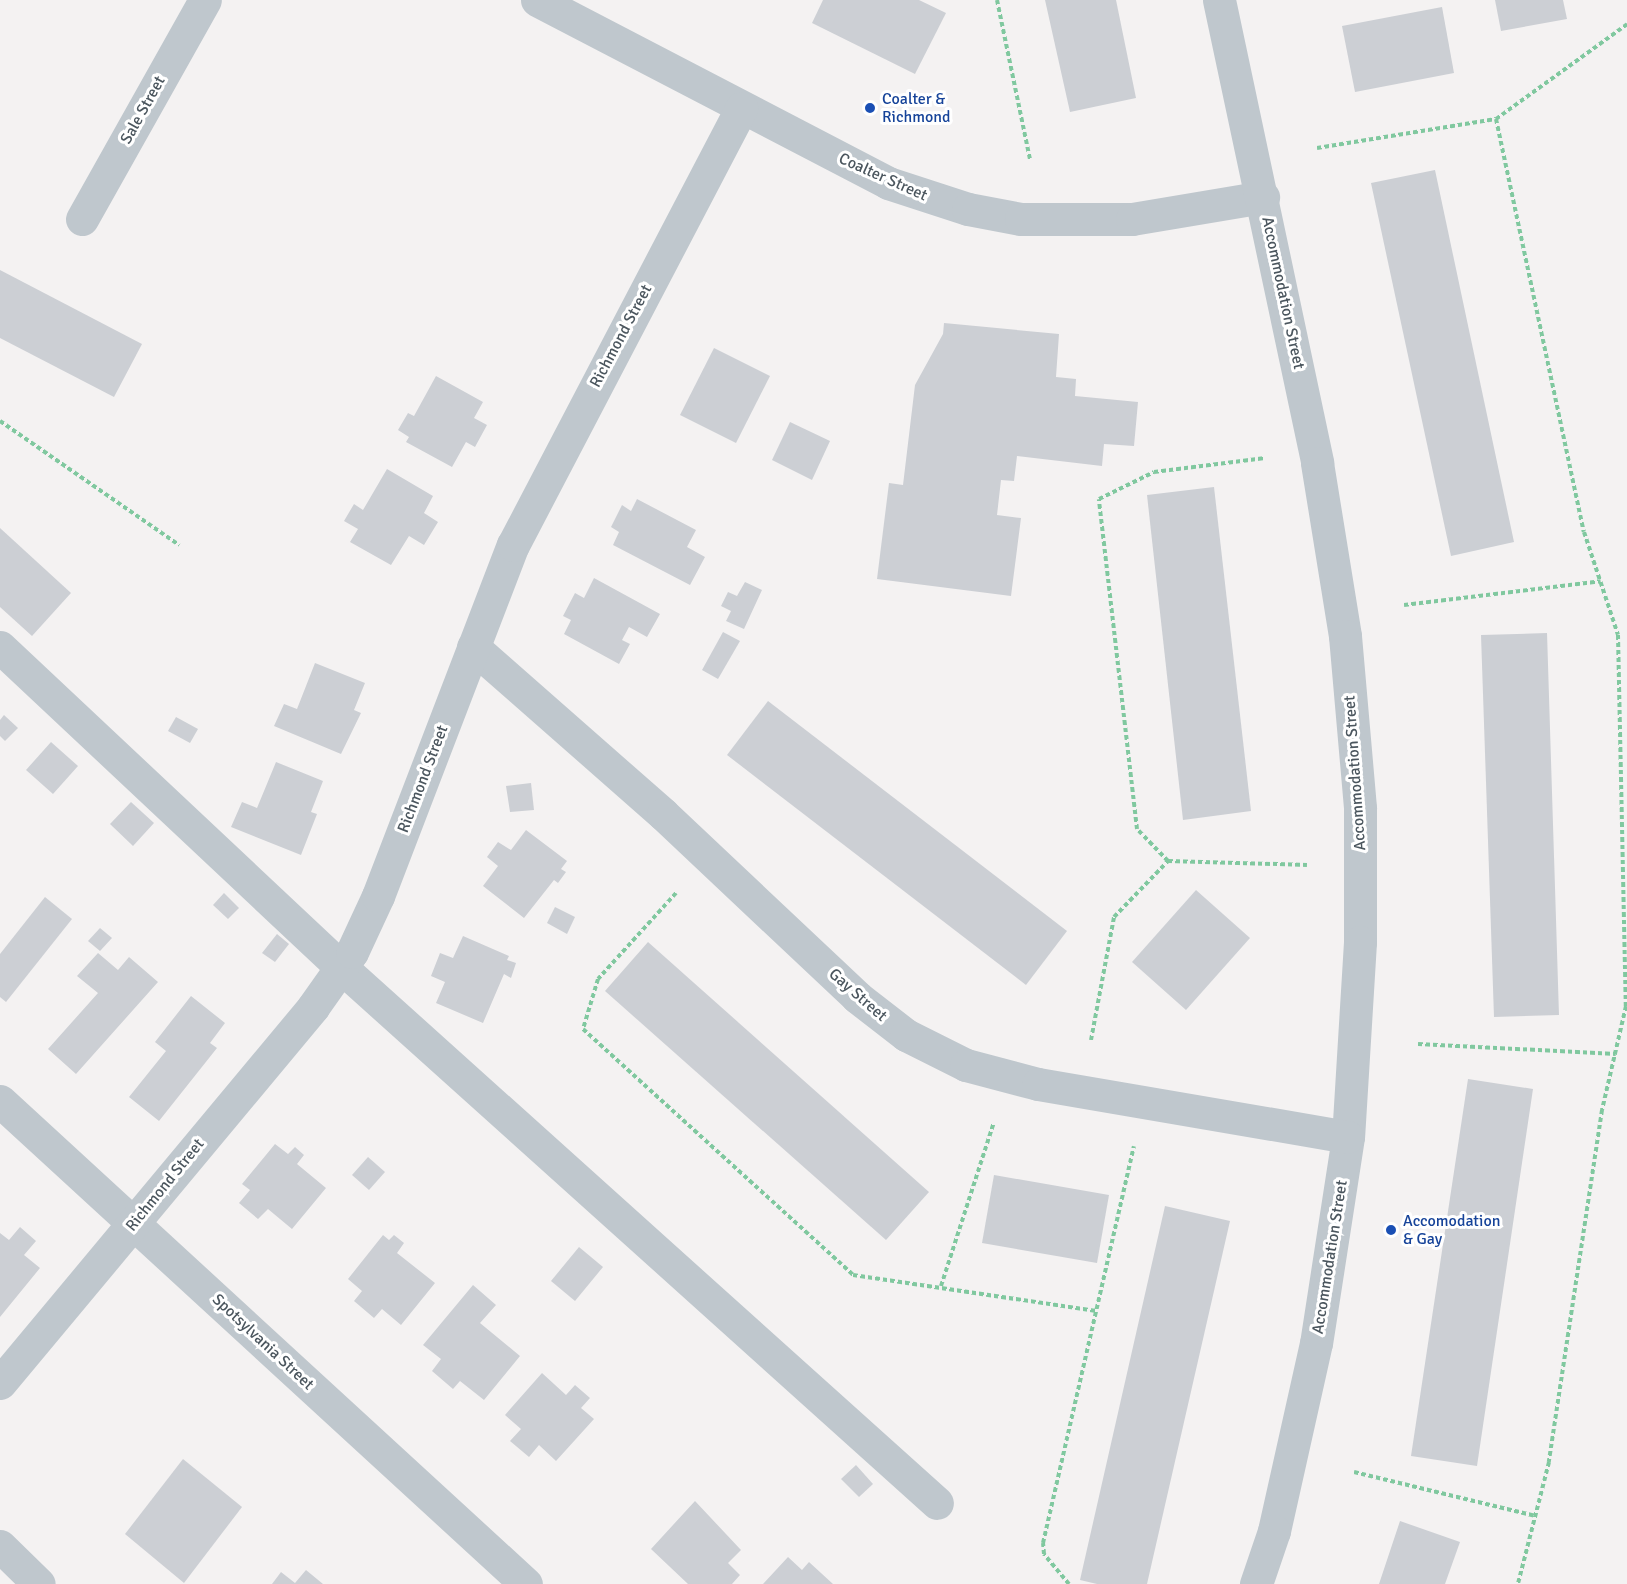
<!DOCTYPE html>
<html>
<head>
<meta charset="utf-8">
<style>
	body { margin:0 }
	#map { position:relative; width:1627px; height:1584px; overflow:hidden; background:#f4f2f2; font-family:Signika,sans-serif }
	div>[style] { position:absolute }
	.building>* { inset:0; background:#cccfd4 }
	.path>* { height:4px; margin-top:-2px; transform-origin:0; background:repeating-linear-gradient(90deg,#80c89f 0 4.5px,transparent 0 7.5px) }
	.minor>* { height:33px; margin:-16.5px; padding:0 16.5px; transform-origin:16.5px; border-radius:16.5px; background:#bfc7cd }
	.dots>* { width:16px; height:16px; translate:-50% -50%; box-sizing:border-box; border:3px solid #fff; border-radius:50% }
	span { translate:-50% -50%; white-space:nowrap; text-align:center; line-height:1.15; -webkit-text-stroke:6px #fff; paint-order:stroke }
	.transit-label { font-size:16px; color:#164399 }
	.left { translate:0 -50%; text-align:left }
	.street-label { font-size:16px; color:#4b565e }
</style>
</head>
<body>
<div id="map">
	<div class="building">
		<div style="clip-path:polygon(823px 0,919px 0,946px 13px,915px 74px,812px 23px)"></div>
		<div style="clip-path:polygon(1045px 0,1116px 0,1136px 98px,1070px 112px)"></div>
		<div style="clip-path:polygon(1495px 0,1563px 0,1567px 19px,1501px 31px)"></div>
		<div style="clip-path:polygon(1442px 7px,1454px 73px,1355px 92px,1342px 26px)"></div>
		<div style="clip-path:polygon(1435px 170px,1514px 542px,1451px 556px,1371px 183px)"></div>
		<div style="clip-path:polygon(0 270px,142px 344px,114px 397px,0 338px)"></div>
		<div style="clip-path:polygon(944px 323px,1059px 334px,1056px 377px,1076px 379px,1075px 396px,1138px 402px,1134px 446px,1104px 444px,1102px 466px,1017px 456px,1014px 481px,1001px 480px,997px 515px,1021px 518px,1011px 596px,877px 579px,889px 483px,903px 485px,915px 385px,943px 334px)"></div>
		<div style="clip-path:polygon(714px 348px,770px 376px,736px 443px,680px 415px)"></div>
		<div style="clip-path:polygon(436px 376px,483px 402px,474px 418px,487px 425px,475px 447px,466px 442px,452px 467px,406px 442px,409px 437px,398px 430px,408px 413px,414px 416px)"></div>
		<div style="clip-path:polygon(790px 422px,830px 441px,812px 480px,772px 460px)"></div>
		<div style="clip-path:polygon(387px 469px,433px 496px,424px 513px,438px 522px,424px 545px,409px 536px,391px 565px,350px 542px,358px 529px,344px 521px,354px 504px,363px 510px)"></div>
		<div style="clip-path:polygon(1214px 487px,1251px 811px,1183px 820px,1147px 495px)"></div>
		<div style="clip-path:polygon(637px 499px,696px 530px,687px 547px,705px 557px,690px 585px,613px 545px,619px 532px,611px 527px,622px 505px,631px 511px)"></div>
		<div style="clip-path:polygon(0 528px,71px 593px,32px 636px,0 607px)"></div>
		<div style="clip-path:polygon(594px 578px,660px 614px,647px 637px,629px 627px,622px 640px,630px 644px,619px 664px,564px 634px,571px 620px,563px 616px,575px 593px,584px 598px)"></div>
		<div style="clip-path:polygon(745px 582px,762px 590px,744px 629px,726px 621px,731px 611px,721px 606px,728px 592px,737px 596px)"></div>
		<div style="clip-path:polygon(723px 632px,740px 641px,718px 679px,702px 670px)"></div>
		<div style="clip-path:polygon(1547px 633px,1559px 1015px,1494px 1017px,1481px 635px)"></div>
		<div style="clip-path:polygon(315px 663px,365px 683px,354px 710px,361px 713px,341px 754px,274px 726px,284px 704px,297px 709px)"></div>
		<div style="clip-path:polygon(768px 701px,1067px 931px,1026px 985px,727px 755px)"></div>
		<div style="clip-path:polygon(4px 715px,18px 728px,5px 741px,0 736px,0 720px)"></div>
		<div style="clip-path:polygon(176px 717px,198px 729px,190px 743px,168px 731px)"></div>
		<div style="clip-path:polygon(51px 742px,78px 766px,53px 794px,26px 770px)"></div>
		<div style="clip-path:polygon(276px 762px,323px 781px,311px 812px,317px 814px,301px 855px,231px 827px,242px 802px,257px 808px)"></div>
		<div style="clip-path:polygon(531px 783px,534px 810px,510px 812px,506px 786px)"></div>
		<div style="clip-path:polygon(131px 802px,154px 823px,133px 846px,110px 824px)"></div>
		<div style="clip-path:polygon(526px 830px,567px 861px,561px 869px,566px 872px,558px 883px,554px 880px,524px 918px,483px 886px,498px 866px,487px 857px,498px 842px,511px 850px)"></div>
		<div style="clip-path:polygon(1196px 890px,1250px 938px,1186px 1010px,1132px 962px)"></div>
		<div style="clip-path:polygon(224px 893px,239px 908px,228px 919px,213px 905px)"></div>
		<div style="clip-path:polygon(45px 897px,72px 919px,6px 1002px,0 997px,0 954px)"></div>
		<div style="clip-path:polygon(555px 907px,575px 917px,567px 934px,547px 923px)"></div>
		<div style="clip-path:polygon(100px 928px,112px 938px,100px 951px,88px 941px)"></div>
		<div style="clip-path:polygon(277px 934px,289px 944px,275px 962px,262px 953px)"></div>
		<div style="clip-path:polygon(463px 936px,509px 956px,507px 960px,516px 963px,511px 978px,504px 974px,483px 1023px,436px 1003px,445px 982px,431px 976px,440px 953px,453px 958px)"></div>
		<div style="clip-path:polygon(648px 942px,929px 1192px,886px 1240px,605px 991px)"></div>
		<div style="clip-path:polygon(98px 953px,118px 970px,129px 957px,158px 982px,76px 1074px,48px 1049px,98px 993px,77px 976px)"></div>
		<div style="clip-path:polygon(191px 996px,225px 1023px,210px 1043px,217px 1048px,159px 1121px,129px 1097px,166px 1051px,155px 1042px)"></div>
		<div style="clip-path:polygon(1468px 1079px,1533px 1089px,1477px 1466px,1411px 1456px)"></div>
		<div style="clip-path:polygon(275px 1144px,288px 1154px,295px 1147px,304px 1155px,297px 1164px,326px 1188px,292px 1229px,268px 1209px,258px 1219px,239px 1203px,250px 1190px,242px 1184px)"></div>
		<div style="clip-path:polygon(368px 1157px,385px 1172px,369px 1190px,352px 1175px)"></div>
		<div style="clip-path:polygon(994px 1175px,1109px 1195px,1097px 1263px,982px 1243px)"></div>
		<div style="clip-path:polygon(1165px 1206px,1230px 1221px,1147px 1584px,1097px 1584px,1080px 1580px)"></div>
		<div style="clip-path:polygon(20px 1227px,36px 1241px,24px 1255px,40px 1268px,0 1317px,0 1233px,9px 1240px)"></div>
		<div style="clip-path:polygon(383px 1235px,389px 1240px,394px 1235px,404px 1243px,397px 1253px,435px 1283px,401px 1325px,382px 1309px,374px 1318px,354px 1301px,362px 1291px,348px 1279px)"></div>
		<div style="clip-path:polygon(579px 1247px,603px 1267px,575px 1301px,551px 1281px)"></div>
		<div style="clip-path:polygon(473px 1285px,496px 1305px,480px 1323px,520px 1356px,484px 1400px,460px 1381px,453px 1389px,432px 1371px,441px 1359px,423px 1345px)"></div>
		<div style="clip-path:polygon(542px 1373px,566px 1395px,575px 1385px,590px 1398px,581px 1408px,594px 1419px,556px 1461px,539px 1445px,529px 1457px,510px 1441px,521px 1429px,505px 1415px)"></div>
		<div style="clip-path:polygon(183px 1459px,242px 1507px,184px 1583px,125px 1534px)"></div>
		<div style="clip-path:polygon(856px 1465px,873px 1484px,859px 1497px,841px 1479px)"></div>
		<div style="clip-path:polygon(695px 1501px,741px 1550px,728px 1563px,740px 1575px,732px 1584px,688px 1584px,651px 1549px)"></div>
		<div style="clip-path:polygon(1400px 1521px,1460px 1542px,1445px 1584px,1379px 1584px)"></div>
		<div style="clip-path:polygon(788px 1557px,802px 1570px,809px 1562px,833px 1584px,763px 1584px)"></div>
		<div style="clip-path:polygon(306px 1570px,323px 1584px,272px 1584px,281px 1572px,295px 1583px)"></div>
	</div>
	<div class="path">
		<div style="left:997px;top:0;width:163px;rotate:78.3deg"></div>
		<div style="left:1496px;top:119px;width:422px;rotate:78deg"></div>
		<div style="left:1584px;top:532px;width:108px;rotate:71.7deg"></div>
		<div style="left:1618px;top:635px;width:371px;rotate:88.8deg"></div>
		<div style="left:1626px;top:1006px;width:107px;rotate:103deg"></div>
		<div style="left:1602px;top:1110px;width:356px;rotate:98.6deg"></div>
		<div style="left:1549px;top:1462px;width:126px;rotate:104.3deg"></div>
		<div style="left:1317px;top:148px;width:181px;rotate:-9.2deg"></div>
		<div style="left:1496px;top:119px;width:162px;rotate:-35.9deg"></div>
		<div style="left:0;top:421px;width:218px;rotate:34.7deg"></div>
		<div style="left:1404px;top:605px;width:198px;rotate:-6.9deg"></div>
		<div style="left:1168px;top:861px;width:45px;rotate:-134.1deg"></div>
		<div style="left:1137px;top:829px;width:332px;rotate:-96.6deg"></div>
		<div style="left:1099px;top:499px;width:61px;rotate:-26.1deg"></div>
		<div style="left:1154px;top:472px;width:112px;rotate:-7.2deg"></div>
		<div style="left:676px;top:893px;width:116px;rotate:132.2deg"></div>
		<div style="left:598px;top:979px;width:52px;rotate:106.7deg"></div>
		<div style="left:583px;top:1029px;width:365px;rotate:42.3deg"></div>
		<div style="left:853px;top:1275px;width:246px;rotate:8.4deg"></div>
		<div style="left:1091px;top:1040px;width:125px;rotate:-79.4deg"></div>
		<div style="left:1114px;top:917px;width:78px;rotate:-46deg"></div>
		<div style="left:1168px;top:861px;width:139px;rotate:1.6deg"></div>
		<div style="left:1418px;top:1044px;width:198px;rotate:2.9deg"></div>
		<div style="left:941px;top:1286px;width:172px;rotate:-72.1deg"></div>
		<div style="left:1354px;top:1472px;width:187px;rotate:13.6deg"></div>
		<div style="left:1069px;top:1584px;width:39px;rotate:-130deg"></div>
		<div style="left:1044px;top:1554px;width:11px;rotate:-95deg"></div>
		<div style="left:1043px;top:1543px;width:407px;rotate:-77.1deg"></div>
	</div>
	<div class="minor">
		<div style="left:537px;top:0;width:396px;rotate:27.5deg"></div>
		<div style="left:888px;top:183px;width:84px;rotate:18deg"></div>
		<div style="left:968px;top:209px;width:54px;rotate:10.7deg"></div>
		<div style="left:1021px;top:219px;width:111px"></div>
		<div style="left:1132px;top:219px;width:133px;rotate:-9.5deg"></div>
		<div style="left:1219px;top:0;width:473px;rotate:78deg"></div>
		<div style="left:1317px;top:463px;width:175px;rotate:80.8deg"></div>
		<div style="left:1345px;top:636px;width:173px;rotate:85deg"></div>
		<div style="left:1360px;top:808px;width:134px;rotate:90deg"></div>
		<div style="left:1360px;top:942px;width:195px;rotate:93.5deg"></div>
		<div style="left:1348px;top:1137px;width:208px;rotate:98.8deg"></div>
		<div style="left:1316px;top:1343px;width:193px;rotate:102.6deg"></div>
		<div style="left:1274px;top:1531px;width:56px;rotate:108.8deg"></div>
		<div style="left:82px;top:219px;width:251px;rotate:-60.7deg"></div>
		<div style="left:0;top:647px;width:469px;rotate:43.2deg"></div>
		<div style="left:342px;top:968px;width:800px;rotate:41.96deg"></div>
		<div style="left:473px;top:647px;width:253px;rotate:41.3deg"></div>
		<div style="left:663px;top:814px;width:267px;rotate:43.3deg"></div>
		<div style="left:857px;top:997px;width:62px;rotate:37.8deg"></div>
		<div style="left:906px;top:1035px;width:67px;rotate:26.6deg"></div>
		<div style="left:966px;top:1065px;width:74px;rotate:14.8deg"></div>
		<div style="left:1038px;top:1084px;width:314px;rotate:9.7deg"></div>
		<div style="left:0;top:1101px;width:714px;rotate:42.56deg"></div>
		<div style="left:0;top:1383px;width:489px;rotate:-50.2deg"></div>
		<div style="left:313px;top:1007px;width:67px;rotate:-54.7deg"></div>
		<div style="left:352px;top:952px;width:62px;rotate:-65.1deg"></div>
		<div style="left:378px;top:896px;width:376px;rotate:-69deg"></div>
		<div style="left:513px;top:545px;width:493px;rotate:-62.4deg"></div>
		<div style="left:0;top:1546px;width:54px;rotate:44.3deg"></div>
	</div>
	<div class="dots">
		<div style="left:870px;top:108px;background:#1a4fb4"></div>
		<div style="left:1391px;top:1230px;background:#1a4fb4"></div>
	</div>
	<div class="transit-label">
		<span class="left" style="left:882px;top:108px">Coalter &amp;<br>Richmond</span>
		<span class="left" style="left:1403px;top:1230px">Accomodation<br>&amp; Gay</span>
	</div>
	<div class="street-label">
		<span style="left:143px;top:110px;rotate:-61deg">Sale Street</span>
		<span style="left:883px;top:177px;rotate:24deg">Coalter Street</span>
		<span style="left:1283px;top:293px;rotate:78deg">Accommodation Street</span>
		<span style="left:621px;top:336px;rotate:-62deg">Richmond Street</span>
		<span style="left:1355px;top:773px;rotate:-94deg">Accommodation Street</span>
		<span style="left:423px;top:779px;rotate:-69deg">Richmond Street</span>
		<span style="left:858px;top:995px;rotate:41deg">Gay Street</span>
		<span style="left:165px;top:1185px;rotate:-51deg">Richmond Street</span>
		<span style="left:1330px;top:1257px;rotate:-81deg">Accommodation Street</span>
		<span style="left:263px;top:1342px;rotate:43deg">Spotsylvania Street</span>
	</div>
</div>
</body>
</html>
